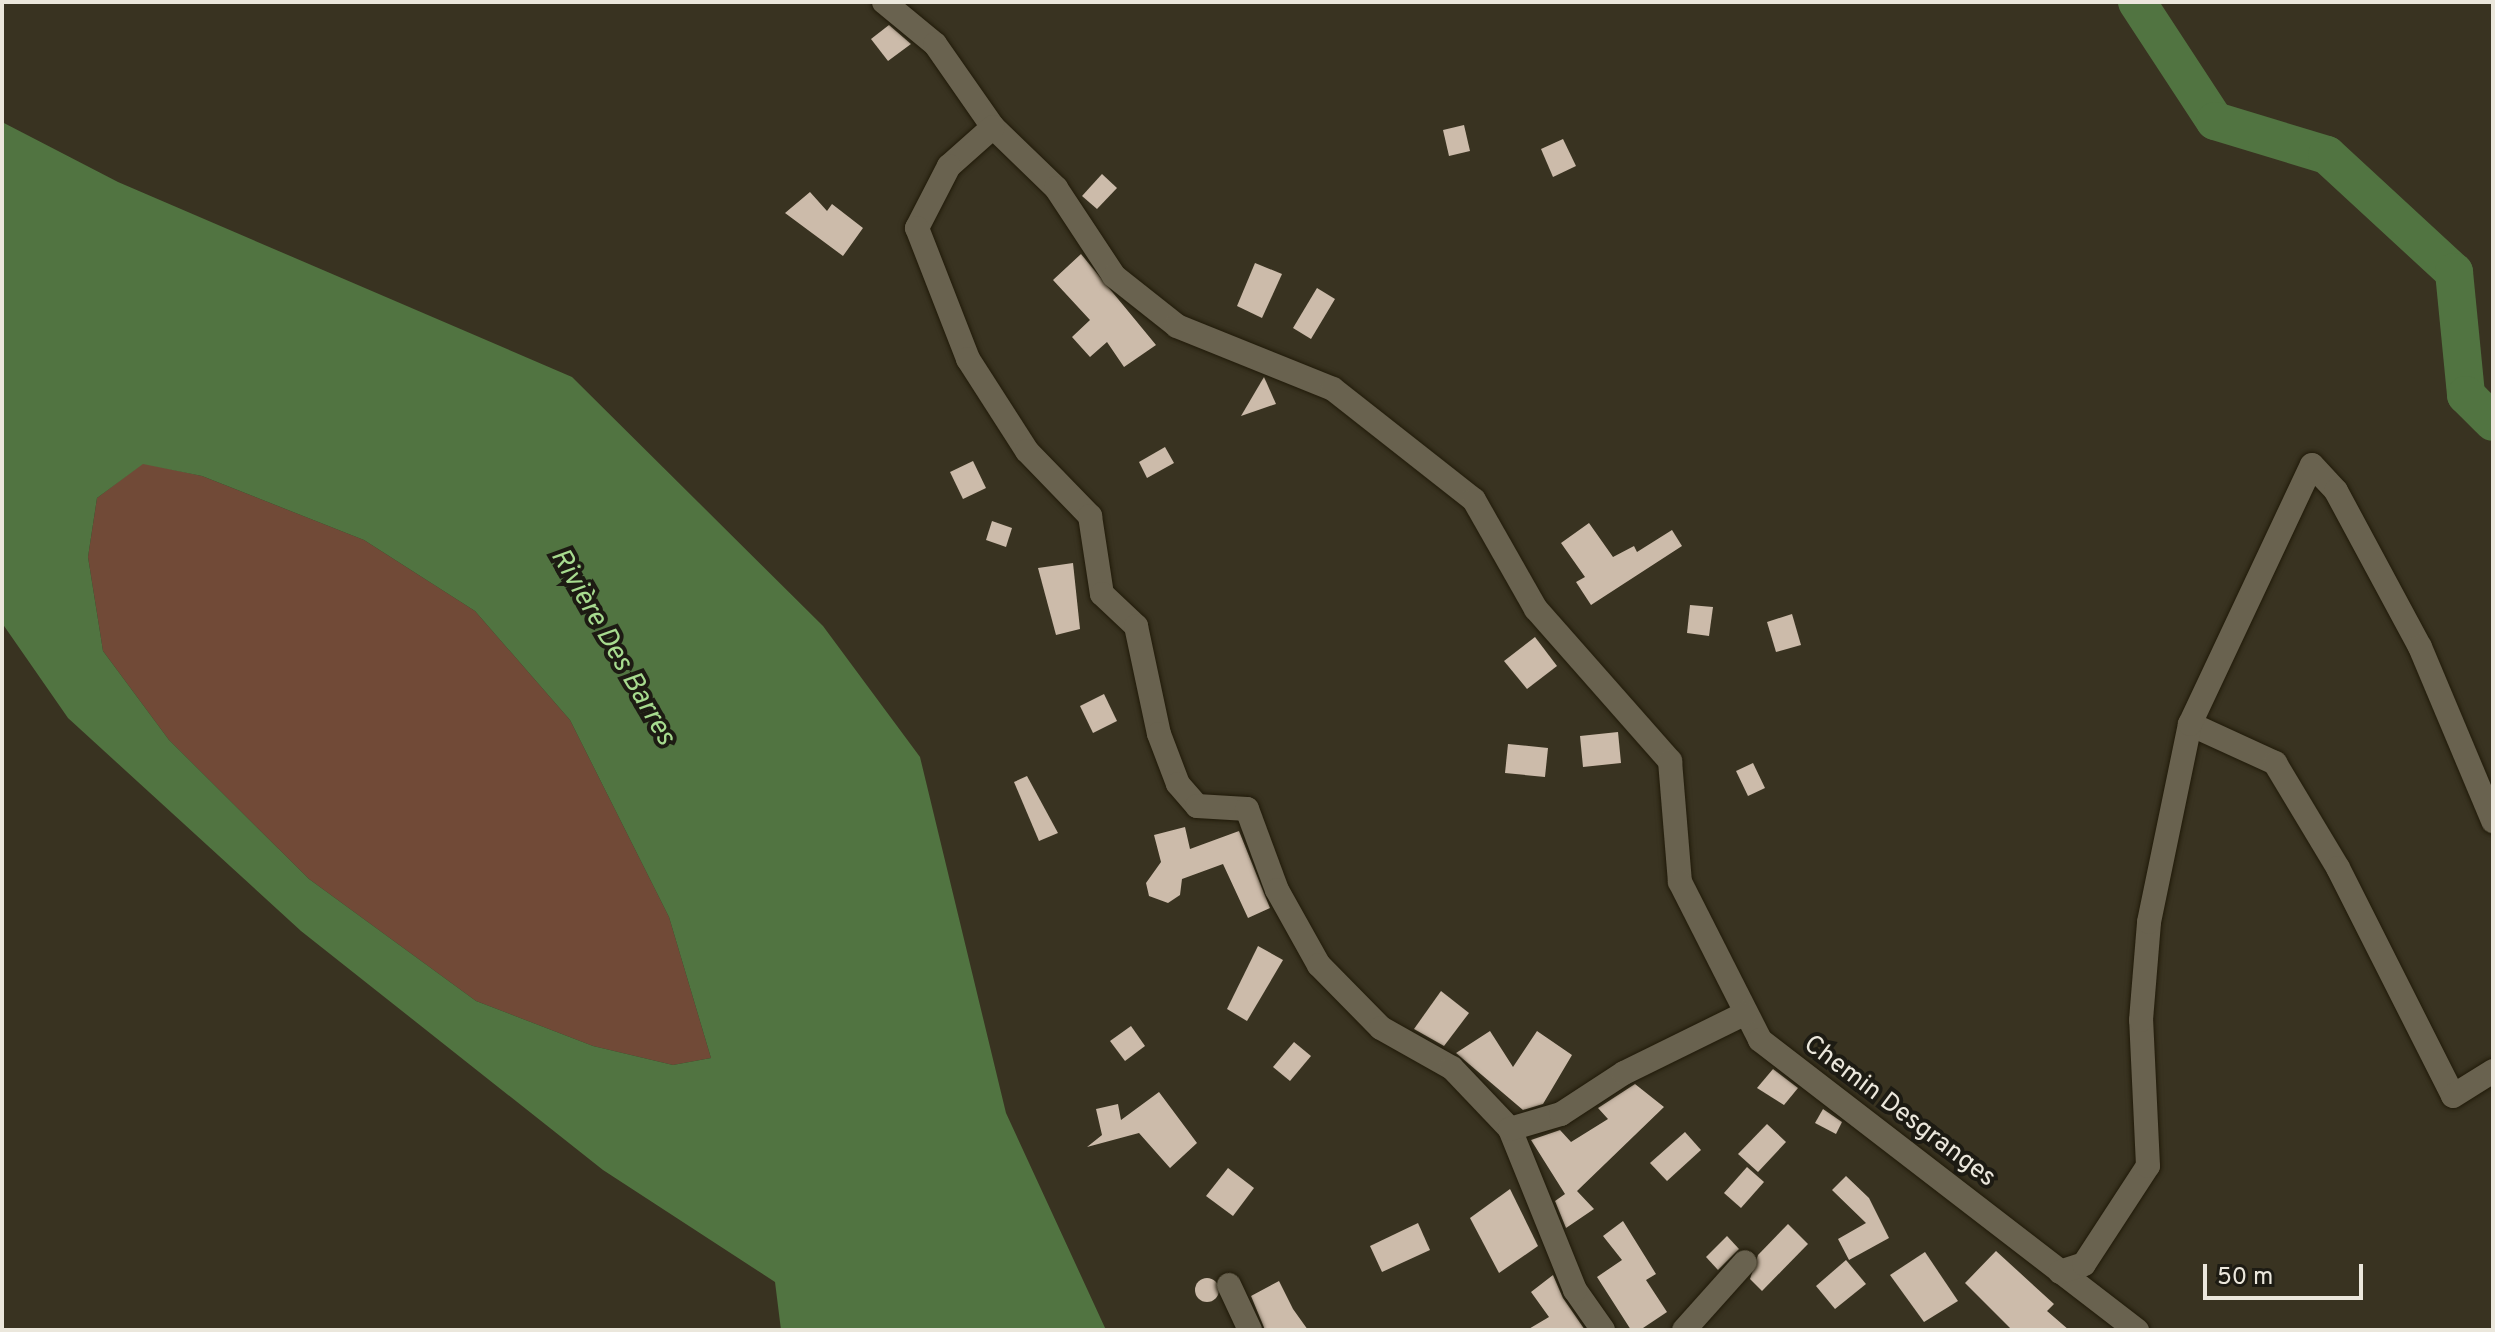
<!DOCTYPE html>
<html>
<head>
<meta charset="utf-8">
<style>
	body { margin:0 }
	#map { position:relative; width:2495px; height:1332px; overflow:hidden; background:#393321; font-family:Overpass,sans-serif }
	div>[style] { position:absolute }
	.green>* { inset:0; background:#714a37 }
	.water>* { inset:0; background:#517441 }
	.river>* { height:38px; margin:-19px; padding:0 19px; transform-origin:19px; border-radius:19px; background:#517441 }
	.building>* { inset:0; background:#cba }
	.round { border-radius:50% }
	.roads { filter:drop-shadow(0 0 2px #201a09) drop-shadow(0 0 2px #201a09) }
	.minor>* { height:24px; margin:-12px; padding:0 12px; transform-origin:12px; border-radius:12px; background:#69624f }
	span { translate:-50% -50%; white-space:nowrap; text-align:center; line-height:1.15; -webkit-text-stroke:8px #1d1b13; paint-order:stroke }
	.street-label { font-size:26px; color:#ebe7dc }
	.water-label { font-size:28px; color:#a7db8f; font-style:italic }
	.frame { position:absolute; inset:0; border:4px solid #ebe7dc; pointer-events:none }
	.scale { position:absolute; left:2203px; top:1264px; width:160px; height:36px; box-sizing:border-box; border:4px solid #ebe7dc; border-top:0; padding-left:10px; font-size:24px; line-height:28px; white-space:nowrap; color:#ebe7dc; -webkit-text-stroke:6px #1d1b13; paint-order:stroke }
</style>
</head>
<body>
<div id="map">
	<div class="green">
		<div style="clip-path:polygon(143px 463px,202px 476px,364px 540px,475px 611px,570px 720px,669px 917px,711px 1058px,673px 1065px,593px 1046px,476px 1001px,309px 879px,169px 740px,103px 651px,88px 557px,97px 498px)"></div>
	</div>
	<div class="water">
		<div style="clip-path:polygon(evenodd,2px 122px,118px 182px,572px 377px,823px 626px,920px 757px,1006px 1113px,1106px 1330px,781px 1330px,775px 1282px,603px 1170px,301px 931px,68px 718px,2px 623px,2px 122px,143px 464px,202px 476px,364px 540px,475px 611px,570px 720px,669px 917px,711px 1058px,673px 1065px,593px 1046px,476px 1001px,309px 879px,169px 740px,103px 651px,88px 557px,97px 498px,143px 464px)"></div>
	</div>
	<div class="river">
		<div style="left:2137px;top:2px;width:142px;rotate:56.8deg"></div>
		<div style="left:2215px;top:121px;width:117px;rotate:16.9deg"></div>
		<div style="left:2327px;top:155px;width:173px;rotate:42.7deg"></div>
		<div style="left:2454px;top:272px;width:124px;rotate:84.4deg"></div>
		<div style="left:2466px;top:395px;width:38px;rotate:45deg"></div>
	</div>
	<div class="building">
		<div style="clip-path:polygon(889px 25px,911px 44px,888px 61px,871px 39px)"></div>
		<div style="clip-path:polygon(1464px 125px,1470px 151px,1449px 156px,1443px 130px)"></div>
		<div style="clip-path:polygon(1563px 139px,1576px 166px,1553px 177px,1541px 149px)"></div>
		<div style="clip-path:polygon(1102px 174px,1117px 188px,1097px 209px,1082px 196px)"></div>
		<div style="clip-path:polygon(810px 192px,827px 211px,832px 204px,863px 228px,843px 256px,785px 213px)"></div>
		<div style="clip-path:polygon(1081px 254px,1156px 345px,1124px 367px,1107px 342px,1090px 357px,1072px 337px,1090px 320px,1053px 280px)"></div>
		<div style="clip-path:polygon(1255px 263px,1282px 274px,1262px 318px,1237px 306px)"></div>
		<div style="clip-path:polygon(1317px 288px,1335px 299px,1311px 339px,1293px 328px)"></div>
		<div style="clip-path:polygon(1264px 377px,1276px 404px,1241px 416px)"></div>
		<div style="clip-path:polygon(1165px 447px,1174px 463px,1147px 478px,1139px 462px)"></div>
		<div style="clip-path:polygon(973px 461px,986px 488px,963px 499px,950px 472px)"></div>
		<div style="clip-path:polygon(992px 521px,1012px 528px,1006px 547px,986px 540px)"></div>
		<div style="clip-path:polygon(1589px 523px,1613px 557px,1634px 546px,1637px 552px,1672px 530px,1682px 546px,1591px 605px,1576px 582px,1585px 577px,1561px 543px)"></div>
		<div style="clip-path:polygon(1073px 563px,1080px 629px,1056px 635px,1038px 568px)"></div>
		<div style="clip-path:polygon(1690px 605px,1713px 607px,1709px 636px,1687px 633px)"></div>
		<div style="clip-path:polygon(1792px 614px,1801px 645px,1776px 652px,1767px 622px)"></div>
		<div style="clip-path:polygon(1535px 637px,1557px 666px,1527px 689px,1504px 661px)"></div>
		<div style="clip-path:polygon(1104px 694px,1117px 721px,1093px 733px,1080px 706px)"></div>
		<div style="clip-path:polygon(1618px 732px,1621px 763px,1583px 767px,1580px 736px)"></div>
		<div style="clip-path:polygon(1508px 744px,1548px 748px,1545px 777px,1505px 773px)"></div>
		<div style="clip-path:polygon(1753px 763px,1765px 788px,1748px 796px,1736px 771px)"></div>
		<div style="clip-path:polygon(1027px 776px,1058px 833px,1039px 841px,1014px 782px)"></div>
		<div style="clip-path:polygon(1185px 827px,1190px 849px,1239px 831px,1270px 908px,1248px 918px,1223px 864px,1182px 879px,1180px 895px,1168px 903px,1149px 896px,1146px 883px,1161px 862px,1154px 835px)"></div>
		<div style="clip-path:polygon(1258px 946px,1283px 960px,1247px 1021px,1227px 1009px)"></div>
		<div style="clip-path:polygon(1441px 991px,1469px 1013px,1444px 1046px,1414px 1029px)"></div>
		<div style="clip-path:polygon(1131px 1026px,1145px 1046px,1125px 1061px,1110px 1041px)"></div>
		<div style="clip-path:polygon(1490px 1031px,1513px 1067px,1537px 1031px,1572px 1055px,1543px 1104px,1523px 1110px,1456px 1053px)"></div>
		<div style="clip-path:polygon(1294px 1042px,1311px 1056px,1290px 1081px,1273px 1067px)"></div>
		<div style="clip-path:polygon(1773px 1069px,1798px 1088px,1784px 1105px,1757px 1088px)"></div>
		<div style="clip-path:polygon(1635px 1084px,1664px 1107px,1577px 1191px,1594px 1209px,1566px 1228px,1555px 1201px,1565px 1194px,1531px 1140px,1560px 1130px,1571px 1142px,1608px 1119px,1598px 1108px)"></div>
		<div style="clip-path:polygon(1159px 1092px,1197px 1143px,1170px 1168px,1139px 1133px,1087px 1147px,1102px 1135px,1096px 1109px,1118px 1104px,1121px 1120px)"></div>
		<div style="clip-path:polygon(1823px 1109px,1842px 1122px,1836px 1134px,1815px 1123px)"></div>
		<div style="clip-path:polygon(1767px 1124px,1786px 1142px,1758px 1172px,1738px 1154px)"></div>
		<div style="clip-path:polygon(1685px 1132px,1701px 1150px,1667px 1181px,1650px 1163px)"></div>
		<div style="clip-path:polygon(1747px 1167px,1764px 1182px,1741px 1208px,1724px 1193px)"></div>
		<div style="clip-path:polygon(1228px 1168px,1254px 1188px,1233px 1216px,1206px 1196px)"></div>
		<div style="clip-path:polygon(1846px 1176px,1869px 1198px,1889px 1238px,1849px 1260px,1838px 1239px,1866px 1223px,1832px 1190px)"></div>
		<div style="clip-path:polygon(1510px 1189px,1538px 1246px,1499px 1273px,1470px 1218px)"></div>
		<div style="clip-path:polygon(1623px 1221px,1656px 1274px,1646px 1280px,1667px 1312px,1640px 1330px,1631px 1330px,1597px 1277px,1622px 1260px,1603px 1236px)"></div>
		<div style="clip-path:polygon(1418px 1223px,1430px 1250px,1382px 1272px,1370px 1246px)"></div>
		<div style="clip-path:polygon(1788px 1224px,1808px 1244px,1762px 1291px,1750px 1279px,1758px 1255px)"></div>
		<div style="clip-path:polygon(1727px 1236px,1739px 1249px,1718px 1270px,1706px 1257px)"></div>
		<div style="clip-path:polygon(1996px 1251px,2054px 1304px,2047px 1311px,2069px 1330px,2012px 1330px,1965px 1283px)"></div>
		<div style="clip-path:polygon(1925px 1252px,1958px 1301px,1924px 1322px,1890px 1275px)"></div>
		<div style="clip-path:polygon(1846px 1260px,1866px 1284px,1835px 1309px,1816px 1286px)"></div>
		<div style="clip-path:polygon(1553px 1275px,1563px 1298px,1585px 1330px,1527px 1330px,1549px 1317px,1531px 1292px)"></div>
		<div class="round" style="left:1195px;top:1278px;width:24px;height:24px"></div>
		<div style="clip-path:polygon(1279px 1281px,1293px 1309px,1308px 1330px,1265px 1330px,1251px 1296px)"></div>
	</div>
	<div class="roads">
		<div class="minor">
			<div style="left:884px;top:2px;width:66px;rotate:39.5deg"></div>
			<div style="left:935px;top:44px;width:101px;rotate:55.1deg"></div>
			<div style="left:993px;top:127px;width:88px;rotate:44.1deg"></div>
			<div style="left:1056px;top:188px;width:105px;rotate:56.6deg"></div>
			<div style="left:1114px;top:276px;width:80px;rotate:38.4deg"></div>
			<div style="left:1177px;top:326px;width:168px;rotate:22deg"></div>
			<div style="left:1333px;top:389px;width:179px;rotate:38.2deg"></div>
			<div style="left:1474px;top:500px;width:125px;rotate:60.4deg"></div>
			<div style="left:1536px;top:609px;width:203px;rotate:48.6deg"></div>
			<div style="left:1670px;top:761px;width:121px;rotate:85.3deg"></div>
			<div style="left:1680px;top:882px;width:177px;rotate:63.1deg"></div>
			<div style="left:1760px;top:1040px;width:476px;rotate:37.6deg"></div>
			<div style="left:993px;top:127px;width:59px;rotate:138.4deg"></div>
			<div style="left:949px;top:166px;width:70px;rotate:117.3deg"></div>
			<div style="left:917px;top:228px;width:141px;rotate:68.7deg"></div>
			<div style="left:968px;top:359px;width:109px;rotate:57.3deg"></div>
			<div style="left:1027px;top:451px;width:91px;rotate:45.9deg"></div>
			<div style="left:1090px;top:516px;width:79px;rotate:81.3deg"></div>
			<div style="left:1102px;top:594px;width:47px;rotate:43.3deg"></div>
			<div style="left:1136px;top:626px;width:110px;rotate:78deg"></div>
			<div style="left:1159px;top:734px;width:53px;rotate:69.2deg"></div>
			<div style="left:1178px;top:784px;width:29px;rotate:49deg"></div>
			<div style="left:1197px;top:806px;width:50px;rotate:3.4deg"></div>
			<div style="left:1247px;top:809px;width:86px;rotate:69.7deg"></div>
			<div style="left:1277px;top:890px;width:86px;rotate:60.8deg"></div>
			<div style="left:1319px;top:965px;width:88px;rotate:45.5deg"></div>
			<div style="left:1381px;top:1028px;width:81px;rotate:29.4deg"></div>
			<div style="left:1452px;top:1068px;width:84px;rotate:46.4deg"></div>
			<div style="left:2190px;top:724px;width:94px;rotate:24.6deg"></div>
			<div style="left:2275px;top:763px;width:122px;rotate:59deg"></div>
			<div style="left:2338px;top:868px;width:255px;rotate:63.2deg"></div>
			<div style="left:2453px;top:1096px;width:47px;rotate:-32deg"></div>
			<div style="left:2060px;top:1272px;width:25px;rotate:-18deg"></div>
			<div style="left:2084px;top:1264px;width:117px;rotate:-56.9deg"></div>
			<div style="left:2148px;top:1166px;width:146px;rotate:-92.7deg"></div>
			<div style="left:2141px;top:1020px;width:98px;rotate:-85.3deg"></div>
			<div style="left:2149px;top:922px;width:202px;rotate:-78.3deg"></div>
			<div style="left:2190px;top:724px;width:286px;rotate:-64.8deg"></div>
			<div style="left:2312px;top:465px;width:35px;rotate:47deg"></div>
			<div style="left:2336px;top:491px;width:177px;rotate:61.7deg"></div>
			<div style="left:2420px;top:647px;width:189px;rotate:67.2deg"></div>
			<div style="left:1229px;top:1285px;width:50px;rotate:65deg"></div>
			<div style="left:1603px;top:1330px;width:49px;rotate:-125deg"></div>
			<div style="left:1575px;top:1290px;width:174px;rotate:-112deg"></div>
			<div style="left:1510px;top:1129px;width:53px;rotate:-16.4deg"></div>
			<div style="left:1561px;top:1114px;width:75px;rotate:-33.1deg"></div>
			<div style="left:1624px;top:1073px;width:134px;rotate:-26.2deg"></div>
			<div style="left:1684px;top:1330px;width:91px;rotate:-48.1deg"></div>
		</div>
	</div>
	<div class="street-label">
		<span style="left:1899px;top:1112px;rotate:37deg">Chemin Desgranges</span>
	</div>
	<div class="water-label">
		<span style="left:612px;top:647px;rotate:60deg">Rivière Des Barres</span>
	</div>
	<div class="frame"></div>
	<div class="scale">50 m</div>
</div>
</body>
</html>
